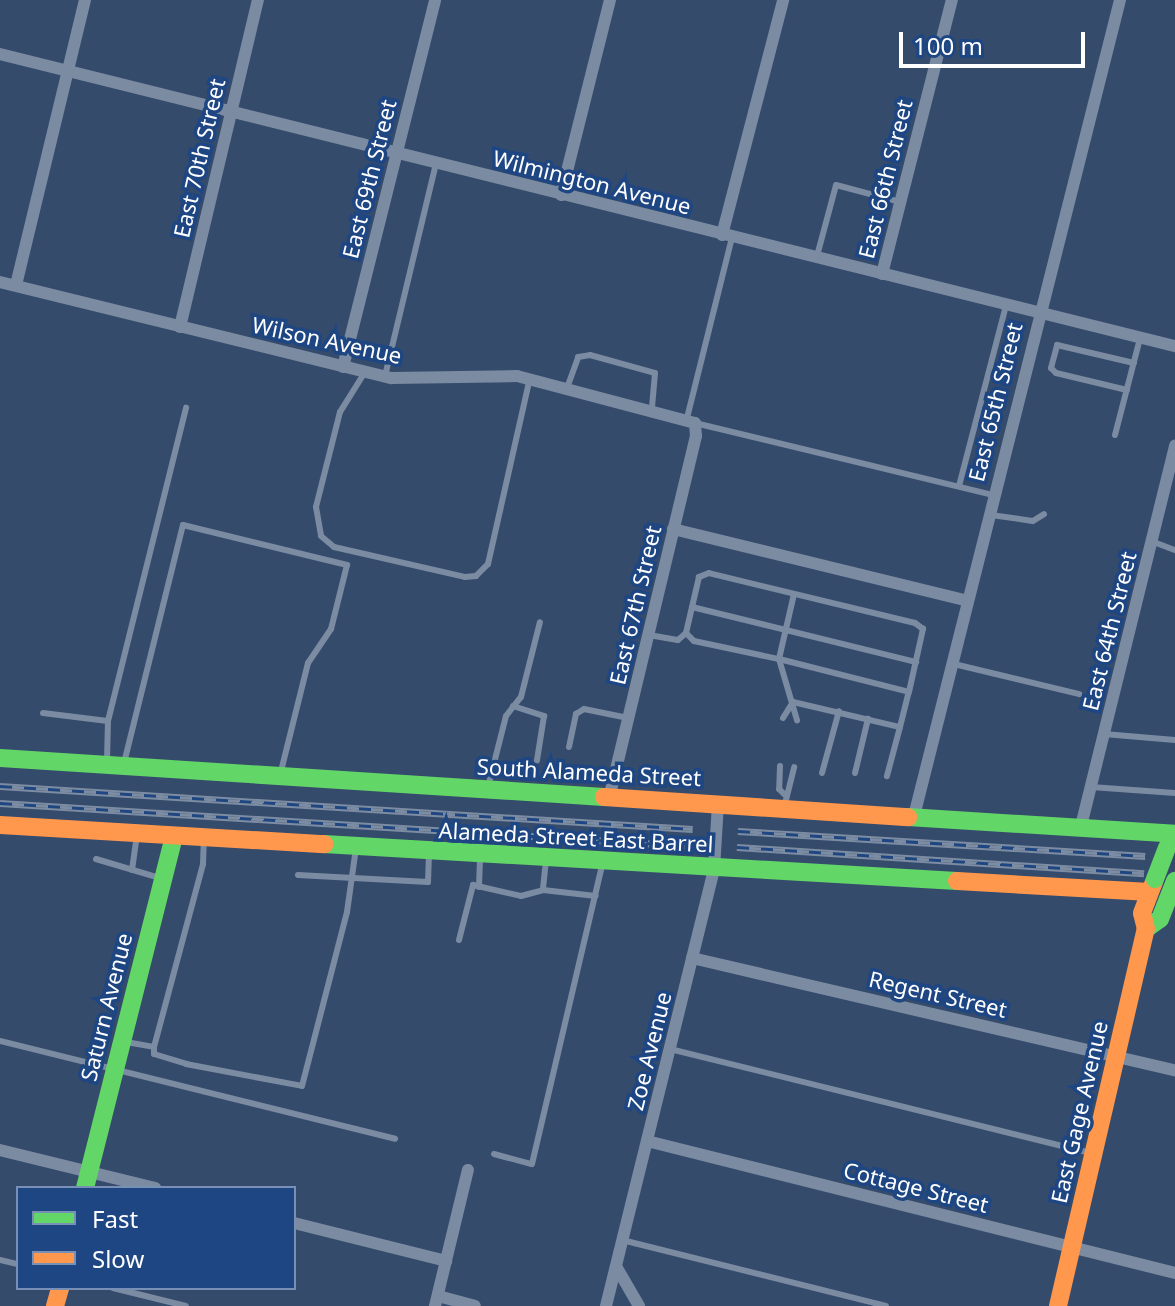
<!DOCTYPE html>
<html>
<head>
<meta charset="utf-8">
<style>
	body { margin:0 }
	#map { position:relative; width:1175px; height:1306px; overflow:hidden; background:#354b6c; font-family:"Noto Sans",sans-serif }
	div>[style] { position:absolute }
	.lane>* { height:6px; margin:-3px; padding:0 3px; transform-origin:3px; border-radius:3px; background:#7b8ba2 }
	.street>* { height:12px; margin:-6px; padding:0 6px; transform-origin:6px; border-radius:6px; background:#7b8ba2 }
	.fast>* { height:18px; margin:-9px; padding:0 9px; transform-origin:9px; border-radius:9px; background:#63d668 }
	.slow>* { height:18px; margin:-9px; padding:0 9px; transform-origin:9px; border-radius:9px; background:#ff974d }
	.rail>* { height:7px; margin-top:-3.5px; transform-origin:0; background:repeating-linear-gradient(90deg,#1e4683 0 12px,#7c8ca2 0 24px); box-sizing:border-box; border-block:2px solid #7c8ca2 }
	.fast-bridge>* { height:18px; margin:-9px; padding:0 9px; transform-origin:9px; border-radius:9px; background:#63d668 }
	span { translate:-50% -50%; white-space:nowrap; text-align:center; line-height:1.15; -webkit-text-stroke:7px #1e4683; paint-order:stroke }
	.street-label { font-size:22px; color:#fff }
	.legend { position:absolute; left:16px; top:1186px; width:280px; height:104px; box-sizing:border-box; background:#1e4683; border:2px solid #7890b5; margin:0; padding:10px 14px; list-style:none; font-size:24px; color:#fff }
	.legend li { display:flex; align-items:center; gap:16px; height:40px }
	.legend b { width:40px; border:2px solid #7890b5 }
	.scale { position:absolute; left:899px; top:32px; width:186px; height:36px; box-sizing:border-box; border:4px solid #fff; border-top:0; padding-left:10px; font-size:24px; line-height:28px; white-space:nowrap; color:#fff; -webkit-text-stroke:6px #1e4683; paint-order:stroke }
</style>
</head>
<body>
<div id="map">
	<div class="lane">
		<div style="left:817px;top:256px;width:73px;rotate:-75deg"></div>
		<div style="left:836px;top:185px;width:66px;rotate:14.9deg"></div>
		<div style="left:365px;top:372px;width:47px;rotate:122deg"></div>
		<div style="left:340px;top:412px;width:98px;rotate:104.2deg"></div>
		<div style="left:316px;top:507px;width:29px;rotate:80deg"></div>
		<div style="left:321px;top:536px;width:17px;rotate:40deg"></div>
		<div style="left:334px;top:547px;width:134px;rotate:12.9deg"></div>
		<div style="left:465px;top:577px;width:11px;rotate:-5deg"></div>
		<div style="left:476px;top:576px;width:17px;rotate:-45deg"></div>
		<div style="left:488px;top:564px;width:191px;rotate:-77.3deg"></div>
		<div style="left:385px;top:376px;width:218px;rotate:-76.5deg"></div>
		<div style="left:567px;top:388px;width:33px;rotate:-70deg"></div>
		<div style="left:578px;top:357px;width:12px;rotate:-9deg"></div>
		<div style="left:590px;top:355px;width:67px;rotate:15.5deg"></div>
		<div style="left:655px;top:373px;width:36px;rotate:95deg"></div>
		<div style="left:1127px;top:390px;width:73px;rotate:-166.5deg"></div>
		<div style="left:1056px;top:373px;width:7px;rotate:-135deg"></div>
		<div style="left:1051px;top:368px;width:24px;rotate:-75deg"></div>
		<div style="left:1057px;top:345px;width:79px;rotate:13.2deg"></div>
		<div style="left:687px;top:418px;width:187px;rotate:-76deg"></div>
		<div style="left:695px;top:423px;width:306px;rotate:13.6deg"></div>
		<div style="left:1115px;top:435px;width:100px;rotate:-75.5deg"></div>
		<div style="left:959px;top:486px;width:187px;rotate:-75.4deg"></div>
		<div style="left:991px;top:515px;width:42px;rotate:8.1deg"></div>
		<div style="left:1033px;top:521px;width:13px;rotate:-32deg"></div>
		<div style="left:1151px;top:541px;width:26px;rotate:21deg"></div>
		<div style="left:794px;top:594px;width:67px;rotate:103deg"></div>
		<div style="left:779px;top:659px;width:134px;rotate:14.2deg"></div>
		<div style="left:909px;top:692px;width:65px;rotate:-77.5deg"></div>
		<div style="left:923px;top:629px;width:10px;rotate:-143deg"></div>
		<div style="left:915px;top:623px;width:212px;rotate:-166.4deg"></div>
		<div style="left:709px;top:573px;width:11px;rotate:158deg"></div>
		<div style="left:699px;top:577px;width:57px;rotate:103.1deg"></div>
		<div style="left:686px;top:633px;width:11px;rotate:45deg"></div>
		<div style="left:694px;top:641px;width:87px;rotate:12deg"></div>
		<div style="left:779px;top:659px;width:64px;rotate:73.6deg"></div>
		<div style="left:692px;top:607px;width:231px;rotate:13.8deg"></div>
		<div style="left:649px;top:635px;width:29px;rotate:10deg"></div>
		<div style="left:678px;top:640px;width:11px;rotate:-41deg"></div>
		<div style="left:954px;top:664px;width:129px;rotate:13.5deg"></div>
		<div style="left:793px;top:702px;width:110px;rotate:13.2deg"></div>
		<div style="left:900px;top:727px;width:51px;rotate:104.9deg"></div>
		<div style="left:513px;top:706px;width:33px;rotate:18deg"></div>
		<div style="left:544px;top:716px;width:45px;rotate:99deg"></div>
		<div style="left:43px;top:713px;width:65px;rotate:7deg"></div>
		<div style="left:783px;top:718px;width:19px;rotate:-58deg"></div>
		<div style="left:900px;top:727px;width:36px;rotate:-76deg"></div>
		<div style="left:1104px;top:734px;width:71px;rotate:4.8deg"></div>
		<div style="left:569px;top:747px;width:34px;rotate:-78deg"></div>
		<div style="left:576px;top:714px;width:9px;rotate:-32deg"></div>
		<div style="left:584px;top:709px;width:45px;rotate:11.6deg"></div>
		<div style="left:107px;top:761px;width:40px;rotate:-88.6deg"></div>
		<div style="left:108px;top:721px;width:323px;rotate:-76deg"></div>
		<div style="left:124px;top:763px;width:245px;rotate:-76.1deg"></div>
		<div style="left:183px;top:525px;width:169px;rotate:13.7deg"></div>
		<div style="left:347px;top:565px;width:66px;rotate:104deg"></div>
		<div style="left:331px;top:629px;width:41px;rotate:124.1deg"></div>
		<div style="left:308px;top:663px;width:111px;rotate:104deg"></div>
		<div style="left:780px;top:766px;width:23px;rotate:92deg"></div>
		<div style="left:779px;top:789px;width:8px;rotate:45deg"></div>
		<div style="left:822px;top:773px;width:64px;rotate:-74.7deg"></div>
		<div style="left:855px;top:773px;width:56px;rotate:-76.5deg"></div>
		<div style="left:488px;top:787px;width:73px;rotate:-75.8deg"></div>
		<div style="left:506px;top:716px;width:24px;rotate:-52deg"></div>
		<div style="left:521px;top:697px;width:77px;rotate:-75.8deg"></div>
		<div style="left:1091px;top:787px;width:84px;rotate:4.1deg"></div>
		<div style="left:785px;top:804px;width:38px;rotate:-76deg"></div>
		<div style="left:96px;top:859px;width:67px;rotate:16.5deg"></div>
		<div style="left:546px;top:860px;width:30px;rotate:96deg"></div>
		<div style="left:543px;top:890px;width:53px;rotate:6.5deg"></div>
		<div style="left:132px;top:870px;width:35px;rotate:-82deg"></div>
		<div style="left:298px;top:875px;width:130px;rotate:3.1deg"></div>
		<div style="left:428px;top:882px;width:30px;rotate:-88deg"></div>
		<div style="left:479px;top:887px;width:32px;rotate:-88deg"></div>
		<div style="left:459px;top:940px;width:57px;rotate:-75.7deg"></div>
		<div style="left:473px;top:885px;width:49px;rotate:12.9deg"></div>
		<div style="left:521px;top:896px;width:23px;rotate:-15deg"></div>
		<div style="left:0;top:1041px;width:407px;rotate:13.9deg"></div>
		<div style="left:126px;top:1042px;width:28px;rotate:10deg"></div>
		<div style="left:154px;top:1047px;width:189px;rotate:-75deg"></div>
		<div style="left:203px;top:864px;width:25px;rotate:-88deg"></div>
		<div style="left:154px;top:1047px;width:7px;rotate:90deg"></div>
		<div style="left:154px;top:1054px;width:34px;rotate:17deg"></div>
		<div style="left:186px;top:1064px;width:118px;rotate:10.7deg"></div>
		<div style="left:302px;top:1086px;width:180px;rotate:-75.5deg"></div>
		<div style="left:347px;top:912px;width:65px;rotate:-82deg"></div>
		<div style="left:670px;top:1049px;width:432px;rotate:13.9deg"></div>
		<div style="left:494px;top:1154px;width:39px;rotate:15deg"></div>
		<div style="left:532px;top:1164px;width:310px;rotate:-76.8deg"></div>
		<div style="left:622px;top:1240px;width:272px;rotate:14deg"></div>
		<div style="left:0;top:1260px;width:18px;rotate:13deg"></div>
		<div style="left:113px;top:1288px;width:75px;rotate:13.9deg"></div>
	</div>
	<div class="street">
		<div style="left:0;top:54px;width:1211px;rotate:13.96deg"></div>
		<div style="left:561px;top:195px;width:201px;rotate:-75.9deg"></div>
		<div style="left:722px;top:235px;width:243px;rotate:-75.4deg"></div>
		<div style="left:882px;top:274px;width:283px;rotate:-75.7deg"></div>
		<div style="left:0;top:282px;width:403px;rotate:13.8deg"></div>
		<div style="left:391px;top:378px;width:126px;rotate:-0.9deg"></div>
		<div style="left:517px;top:376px;width:184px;rotate:14.8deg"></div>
		<div style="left:695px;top:423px;width:13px;rotate:86deg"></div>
		<div style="left:696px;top:436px;width:372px;rotate:103.5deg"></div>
		<div style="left:16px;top:285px;width:293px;rotate:-76.4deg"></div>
		<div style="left:180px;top:327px;width:336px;rotate:-76.6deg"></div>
		<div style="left:343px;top:367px;width:378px;rotate:-75.9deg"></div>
		<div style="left:673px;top:529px;width:301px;rotate:13.7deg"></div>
		<div style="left:914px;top:816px;width:842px;rotate:-75.83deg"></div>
		<div style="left:1081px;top:826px;width:392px;rotate:-76.1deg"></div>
		<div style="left:692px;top:958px;width:496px;rotate:13.1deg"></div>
		<div style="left:647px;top:1141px;width:544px;rotate:14.04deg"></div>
		<div style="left:0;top:1150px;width:160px;rotate:13.8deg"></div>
		<div style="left:294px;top:1223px;width:157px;rotate:14deg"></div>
		<div style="left:617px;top:1268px;width:44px;rotate:59.9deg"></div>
		<div style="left:438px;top:1296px;width:38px;rotate:15deg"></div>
		<div style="left:435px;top:1306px;width:140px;rotate:-76.4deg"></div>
		<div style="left:606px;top:1306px;width:450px;rotate:-76.1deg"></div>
		<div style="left:714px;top:869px;width:65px;rotate:-86.5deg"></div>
	</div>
	<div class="fast">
		<div style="left:0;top:758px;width:605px;rotate:3.69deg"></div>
		<div style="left:908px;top:817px;width:268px;rotate:3.6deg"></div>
		<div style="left:324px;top:844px;width:634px;rotate:3.35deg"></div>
		<div style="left:1146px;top:929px;width:17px;rotate:-36deg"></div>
		<div style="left:1160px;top:919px;width:41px;rotate:-68.5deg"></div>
		<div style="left:85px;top:1188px;width:362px;rotate:-75.8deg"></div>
	</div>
	<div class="slow">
		<div style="left:604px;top:797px;width:305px;rotate:3.8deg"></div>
		<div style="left:0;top:825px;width:325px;rotate:3.4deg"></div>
		<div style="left:957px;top:881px;width:193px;rotate:3.3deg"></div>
		<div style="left:55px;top:1306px;width:19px;rotate:-74deg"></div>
		<div style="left:1058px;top:1306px;width:387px;rotate:-76.9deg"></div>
		<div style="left:1146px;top:929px;width:16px;rotate:-104deg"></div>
		<div style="left:1142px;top:913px;width:34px;rotate:-69deg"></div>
	</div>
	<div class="rail">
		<div style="left:0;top:786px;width:694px;rotate:3.55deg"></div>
		<div style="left:0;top:803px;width:693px;rotate:3.56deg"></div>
		<div style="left:738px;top:831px;width:408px;rotate:3.5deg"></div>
		<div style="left:737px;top:847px;width:408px;rotate:3.7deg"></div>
	</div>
	<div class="fast-bridge">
		<div style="left:1155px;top:879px;width:34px;rotate:-69deg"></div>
	</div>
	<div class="street-label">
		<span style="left:199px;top:158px;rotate:-77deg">East 70th Street</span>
		<span style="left:369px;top:179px;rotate:-76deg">East 69th Street</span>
		<span style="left:885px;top:179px;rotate:-76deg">East 66th Street</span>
		<span style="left:592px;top:182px;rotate:14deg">Wilmington Avenue</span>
		<span style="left:327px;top:340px;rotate:12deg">Wilson Avenue</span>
		<span style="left:995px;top:402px;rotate:-76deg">East 65th Street</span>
		<span style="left:635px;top:605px;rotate:-77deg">East 67th Street</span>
		<span style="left:1109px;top:631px;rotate:-76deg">East 64th Street</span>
		<span style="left:589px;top:772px;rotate:3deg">South Alameda Street</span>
		<span style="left:576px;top:837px;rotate:3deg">Alameda Street East Barrel</span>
		<span style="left:938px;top:994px;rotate:13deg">Regent Street</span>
		<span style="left:106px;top:1007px;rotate:-76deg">Saturn Avenue</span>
		<span style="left:649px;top:1051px;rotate:-76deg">Zoe Avenue</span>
		<span style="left:1079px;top:1112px;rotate:-77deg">East Gage Avenue</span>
		<span style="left:916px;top:1187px;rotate:14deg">Cottage Street</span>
	</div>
	<ul class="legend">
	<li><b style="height:10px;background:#63d668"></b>Fast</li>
	<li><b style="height:10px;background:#ff974d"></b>Slow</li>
	</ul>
	<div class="scale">100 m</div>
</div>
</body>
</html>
